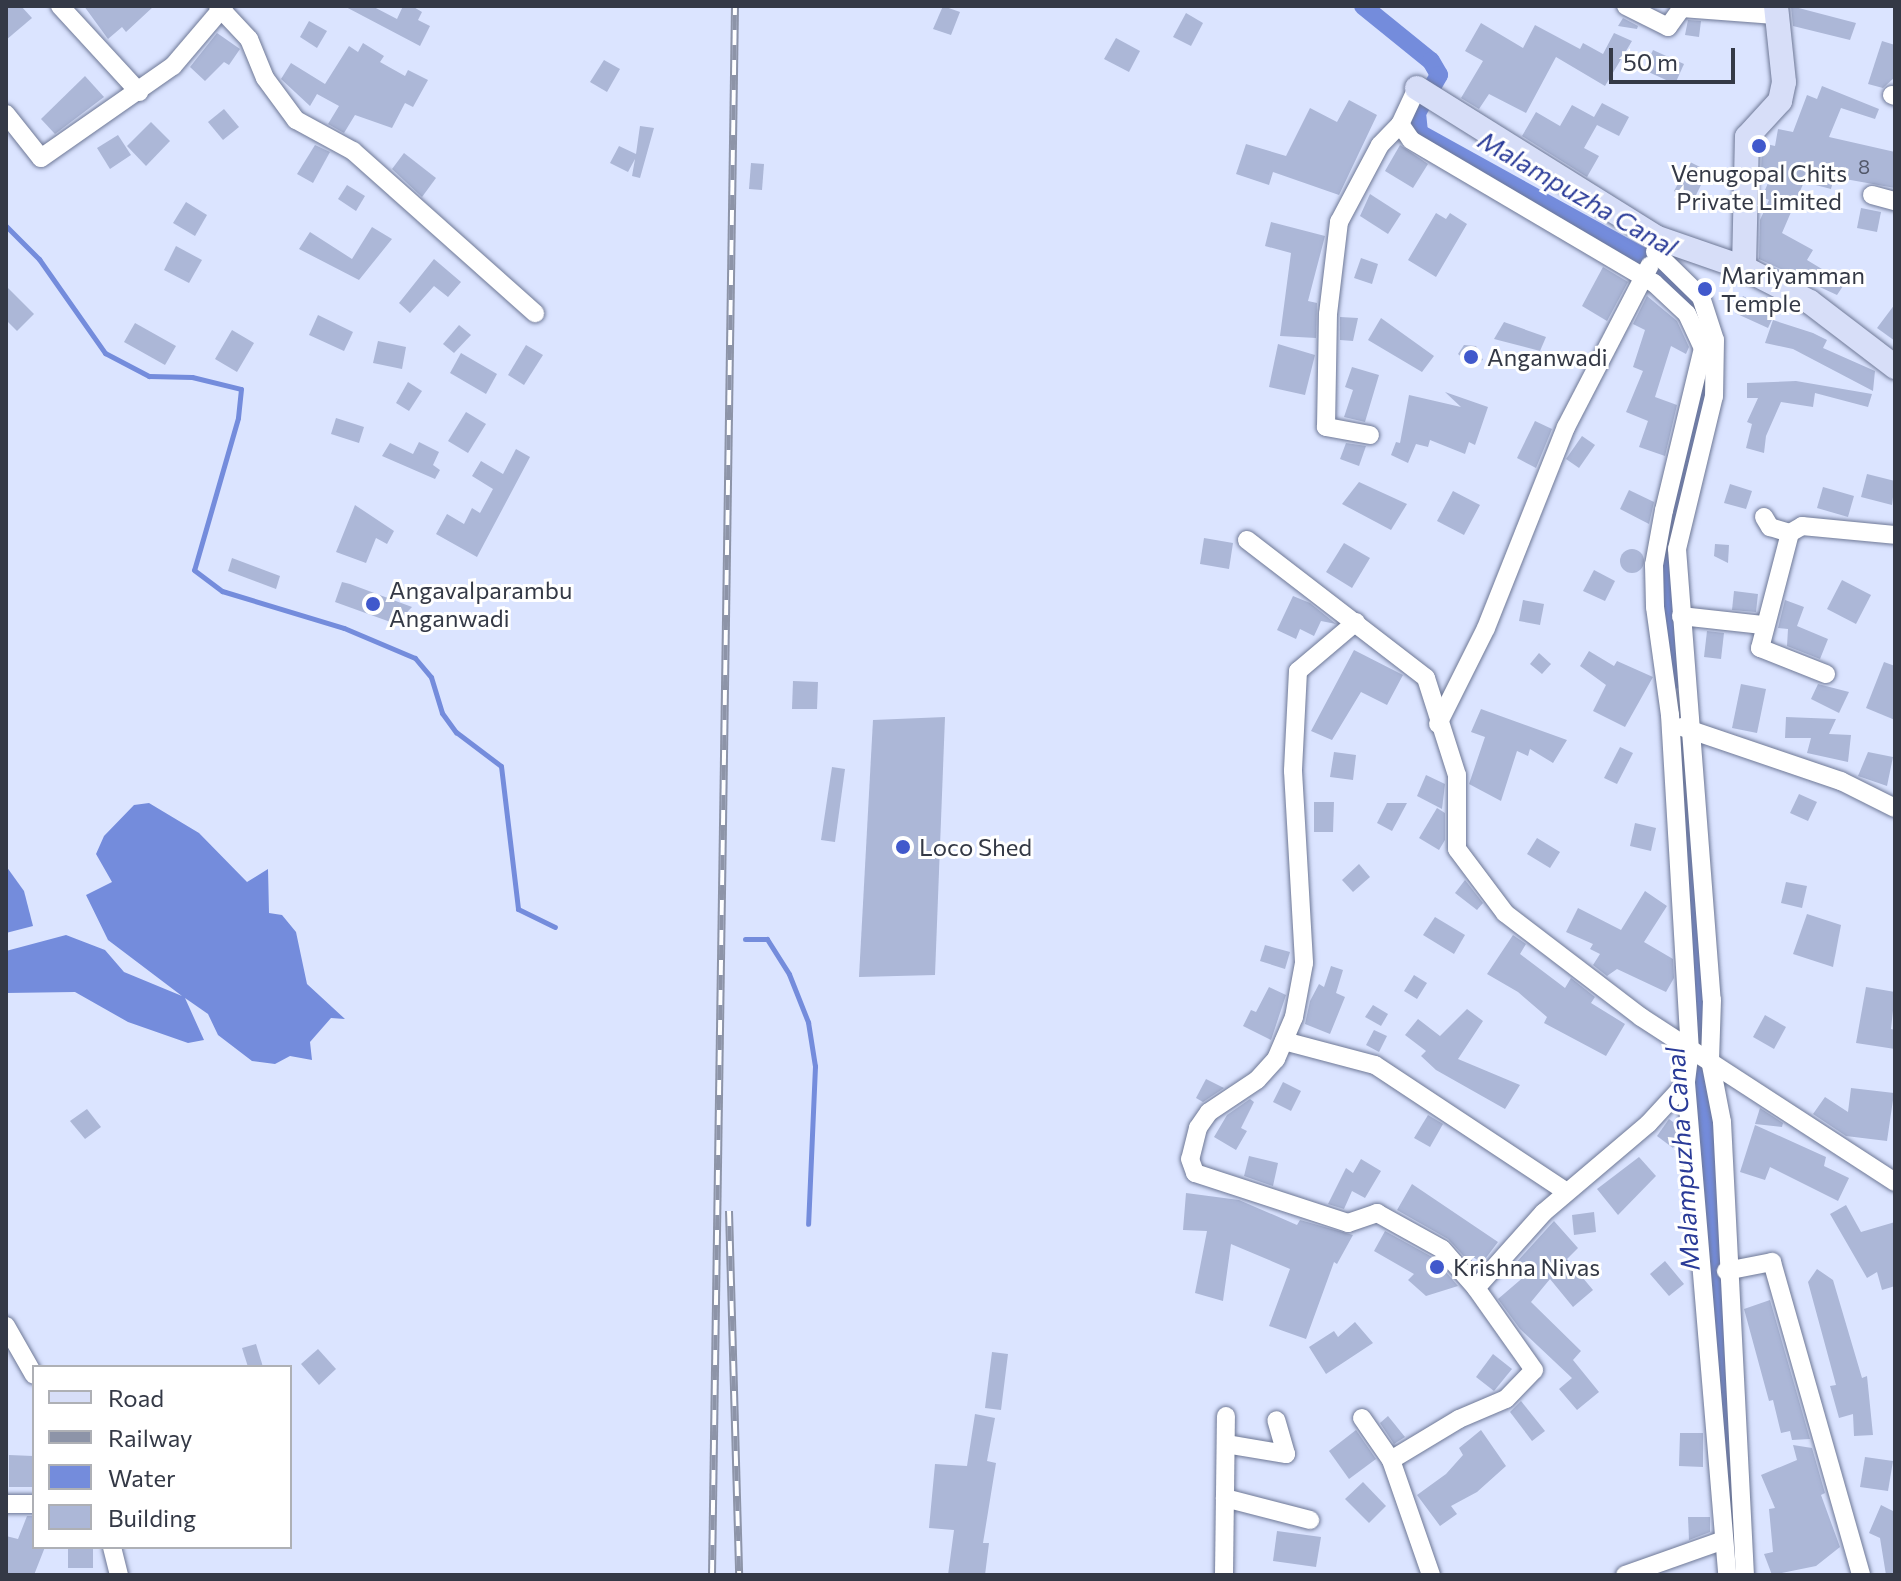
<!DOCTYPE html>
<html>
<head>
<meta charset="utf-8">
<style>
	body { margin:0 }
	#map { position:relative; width:1901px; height:1581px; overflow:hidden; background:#dbe4ff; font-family:Commissioner,sans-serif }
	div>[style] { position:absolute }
	.water>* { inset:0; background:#748cdc }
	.stream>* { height:5px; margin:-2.5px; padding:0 2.5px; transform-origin:2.5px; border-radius:2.5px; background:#748cdc }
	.canal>* { height:18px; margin:-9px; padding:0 9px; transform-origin:9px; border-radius:9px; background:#748cdc }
	.building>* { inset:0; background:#acb7d7 }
	.round { border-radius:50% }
	.roads { filter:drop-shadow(0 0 2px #6e7896) drop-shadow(0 0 2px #6e7896) }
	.street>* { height:18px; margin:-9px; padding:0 9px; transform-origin:9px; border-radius:9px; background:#fff }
	.secondary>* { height:24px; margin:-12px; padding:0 12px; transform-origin:12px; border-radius:12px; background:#d7def8 }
	.rail>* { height:8px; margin-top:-4px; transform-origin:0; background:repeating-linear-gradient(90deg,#fff 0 15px,#8d94a8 0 30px); box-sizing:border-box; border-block:2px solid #8d94a8 }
	.dots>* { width:22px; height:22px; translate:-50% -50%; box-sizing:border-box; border:4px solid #fff; border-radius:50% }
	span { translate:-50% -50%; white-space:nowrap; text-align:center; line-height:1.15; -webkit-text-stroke:6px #fff; paint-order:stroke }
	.number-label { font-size:20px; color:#52586a }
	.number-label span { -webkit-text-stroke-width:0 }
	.poi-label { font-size:24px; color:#343946 }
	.left { translate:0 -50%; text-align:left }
	.water-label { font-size:26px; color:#2a3b98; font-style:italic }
	.frame { position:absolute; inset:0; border:8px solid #343946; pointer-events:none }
	.legend { position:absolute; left:32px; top:1365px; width:260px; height:184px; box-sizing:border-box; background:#fff; border:2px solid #aeb0b5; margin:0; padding:10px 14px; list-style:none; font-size:24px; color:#343946 }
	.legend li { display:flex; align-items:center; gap:16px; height:40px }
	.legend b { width:40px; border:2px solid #aeb0b5 }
	.scale { position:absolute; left:1609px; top:48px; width:126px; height:36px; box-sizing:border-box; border:4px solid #343946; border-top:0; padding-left:10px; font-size:24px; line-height:28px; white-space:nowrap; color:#343946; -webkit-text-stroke:6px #fff; paint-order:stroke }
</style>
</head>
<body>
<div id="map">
	<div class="water">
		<div style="clip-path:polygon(149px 803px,199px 833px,247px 882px,268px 869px,269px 913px,282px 915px,296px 932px,307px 984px,345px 1019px,331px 1018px,310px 1042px,312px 1060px,290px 1056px,275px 1064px,252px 1061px,218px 1035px,208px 1014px,185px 998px,204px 1040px,188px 1043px,128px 1022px,75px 992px,6px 993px,6px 951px,66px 935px,105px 950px,124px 972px,182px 996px,108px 940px,86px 895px,112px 882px,96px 854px,104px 836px,134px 805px)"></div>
		<div style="clip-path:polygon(6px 866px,24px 891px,33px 926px,6px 933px)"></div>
	</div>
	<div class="stream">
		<div style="left:6px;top:226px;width:47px;rotate:45deg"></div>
		<div style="left:39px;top:259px;width:115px;rotate:54.9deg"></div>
		<div style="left:105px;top:353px;width:50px;rotate:27.6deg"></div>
		<div style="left:149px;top:376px;width:43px;rotate:1.3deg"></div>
		<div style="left:192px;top:377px;width:50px;rotate:13.8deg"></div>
		<div style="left:241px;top:389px;width:29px;rotate:96deg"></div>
		<div style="left:238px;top:418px;width:158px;rotate:106.1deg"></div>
		<div style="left:194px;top:570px;width:35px;rotate:37deg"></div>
		<div style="left:222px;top:591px;width:127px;rotate:16.9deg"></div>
		<div style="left:344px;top:628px;width:77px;rotate:22.9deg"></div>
		<div style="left:415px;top:658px;width:25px;rotate:50deg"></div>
		<div style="left:431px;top:677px;width:38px;rotate:73deg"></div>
		<div style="left:442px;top:713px;width:24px;rotate:54deg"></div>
		<div style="left:456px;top:732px;width:56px;rotate:37.1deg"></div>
		<div style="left:501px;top:766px;width:144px;rotate:83.2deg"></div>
		<div style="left:518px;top:909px;width:41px;rotate:25.9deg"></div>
		<div style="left:745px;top:939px;width:22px"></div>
		<div style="left:767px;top:939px;width:41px;rotate:57.8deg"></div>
		<div style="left:789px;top:974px;width:52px;rotate:68.4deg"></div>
		<div style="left:808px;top:1022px;width:45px;rotate:81deg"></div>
		<div style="left:815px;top:1066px;width:158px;rotate:92.5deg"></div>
	</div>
	<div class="canal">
		<div style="left:1363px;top:6px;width:87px;rotate:39deg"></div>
		<div style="left:1431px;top:61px;width:16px;rotate:60deg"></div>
		<div style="left:1439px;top:75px;width:44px;rotate:120.1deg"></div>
		<div style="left:1417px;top:113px;width:20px;rotate:84deg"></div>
		<div style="left:1419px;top:133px;width:263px;rotate:28.9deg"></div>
		<div style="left:1649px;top:260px;width:36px;rotate:38deg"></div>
		<div style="left:1677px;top:282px;width:54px;rotate:60.1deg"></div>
		<div style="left:1674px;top:680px;width:93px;rotate:-94.3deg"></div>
		<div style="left:1667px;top:587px;width:57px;rotate:-87deg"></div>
		<div style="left:1670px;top:530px;width:176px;rotate:-77.9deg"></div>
		<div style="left:1680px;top:744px;width:833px;rotate:86.08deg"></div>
	</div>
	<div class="building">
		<div style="clip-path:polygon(6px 6px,21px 6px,32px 18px,6px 40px)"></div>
		<div style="clip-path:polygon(84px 6px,154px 6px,126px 32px,122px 27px,108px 39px)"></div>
		<div style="clip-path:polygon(344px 6px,372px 6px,397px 19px,403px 6px,412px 6px,422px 12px,418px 20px,430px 26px,420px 46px)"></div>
		<div style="clip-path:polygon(943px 6px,960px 12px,951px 35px,933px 29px)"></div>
		<div style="clip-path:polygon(1791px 6px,1856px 23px,1850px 40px,1793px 26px)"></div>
		<div style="clip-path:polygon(1186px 13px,1203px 23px,1191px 46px,1173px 37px)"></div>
		<div style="clip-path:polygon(1623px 18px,1638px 26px,1637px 29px,1618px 26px)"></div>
		<div style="clip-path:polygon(1688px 20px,1701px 21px,1699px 37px,1685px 35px)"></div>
		<div style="clip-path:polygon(309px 21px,327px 31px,317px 48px,300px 37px)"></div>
		<div style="clip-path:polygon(1481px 23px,1523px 48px,1535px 25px,1580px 49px,1583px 43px,1603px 54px,1614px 33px,1632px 41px,1605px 86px,1556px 57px,1526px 113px,1489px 94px,1479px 109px,1461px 98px,1483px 61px,1465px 51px)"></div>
		<div style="clip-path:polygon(217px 33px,240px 49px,229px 65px,224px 62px,205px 81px,190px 67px)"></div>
		<div style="clip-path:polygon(1116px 38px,1140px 51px,1129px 72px,1104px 59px)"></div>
		<div style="clip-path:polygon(1882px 41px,1895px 45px,1895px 77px,1883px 88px,1868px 84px)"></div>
		<div style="clip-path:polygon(363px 43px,384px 56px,380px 62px,405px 76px,408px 70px,428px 80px,413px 107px,405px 103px,392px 128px,355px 115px,344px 133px,328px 124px,339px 106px,317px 94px,310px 106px,281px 79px,291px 63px,325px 84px,349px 46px,358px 52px)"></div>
		<div style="clip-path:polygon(1653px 50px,1684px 64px,1675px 84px,1644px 70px)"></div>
		<div style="clip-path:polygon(604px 60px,620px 69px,607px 92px,590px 82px)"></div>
		<div style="clip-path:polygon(85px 76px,104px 97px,55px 134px,41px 119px)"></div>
		<div style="clip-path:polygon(1822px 86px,1879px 109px,1875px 119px,1841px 108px,1829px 137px,1895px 152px,1895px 188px,1834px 177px,1831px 189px,1804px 182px,1782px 233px,1813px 250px,1807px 260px,1845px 283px,1837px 295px,1759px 259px,1760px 220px,1769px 200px,1762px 197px,1771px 176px,1761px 174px,1762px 143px,1775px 146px,1778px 129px,1793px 132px,1807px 95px,1817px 99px)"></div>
		<div style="clip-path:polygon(1349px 100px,1377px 115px,1339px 195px,1273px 172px,1269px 185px,1236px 174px,1246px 144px,1286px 156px,1310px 108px,1337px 122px)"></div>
		<div style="clip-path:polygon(1602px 103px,1629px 117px,1619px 136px,1597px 125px,1584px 148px,1599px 156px,1587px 177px,1522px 136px,1536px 112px,1560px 126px,1572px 105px,1594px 117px)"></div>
		<div style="clip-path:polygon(224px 109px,239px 127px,223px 140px,208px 122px)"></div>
		<div style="clip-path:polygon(151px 122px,170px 141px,146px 166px,127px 146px)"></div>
		<div style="clip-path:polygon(640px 126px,654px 128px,640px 178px,632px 176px,635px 159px,628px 172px,610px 163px,619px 146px,636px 154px)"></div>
		<div style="clip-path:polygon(118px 135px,131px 155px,110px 169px,97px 148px)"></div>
		<div style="clip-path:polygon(315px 145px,330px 152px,313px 183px,297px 174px)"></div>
		<div style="clip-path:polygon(1400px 145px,1428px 164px,1413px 188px,1385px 171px)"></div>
		<div style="clip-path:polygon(404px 153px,436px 178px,422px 197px,392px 169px)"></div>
		<div style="clip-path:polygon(1690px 162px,1708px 171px,1693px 201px,1674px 191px)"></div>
		<div style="clip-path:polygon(751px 163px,764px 164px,762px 190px,749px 189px)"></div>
		<div style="clip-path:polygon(347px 185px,365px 196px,356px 211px,338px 199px)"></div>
		<div style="clip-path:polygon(1370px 194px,1401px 214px,1388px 234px,1360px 216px)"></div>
		<div style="clip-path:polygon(186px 202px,207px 215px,195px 236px,173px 223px)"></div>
		<div style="clip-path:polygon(1861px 208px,1881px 212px,1877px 232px,1857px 228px)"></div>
		<div style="clip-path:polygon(1436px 213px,1446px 219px,1450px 213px,1467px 224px,1436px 277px,1408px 260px)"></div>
		<div style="clip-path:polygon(1271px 222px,1325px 236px,1308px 301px,1317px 303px,1316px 338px,1280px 336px,1291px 253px,1265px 246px)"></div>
		<div style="clip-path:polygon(372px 227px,392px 239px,359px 280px,299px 249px,310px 232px,352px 259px)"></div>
		<div style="clip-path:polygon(176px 246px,202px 260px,189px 283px,164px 270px)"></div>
		<div style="clip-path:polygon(1361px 258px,1378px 264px,1372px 284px,1354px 278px)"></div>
		<div style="clip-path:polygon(434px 259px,461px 282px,448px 297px,434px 286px,410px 313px,399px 303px)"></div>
		<div style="clip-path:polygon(1603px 267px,1628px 282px,1607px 321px,1582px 306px)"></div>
		<div style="clip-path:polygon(6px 286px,34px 314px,17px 331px,6px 320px)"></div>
		<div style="clip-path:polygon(1647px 296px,1677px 321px,1689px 347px,1686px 354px,1671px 346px,1655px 397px,1677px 405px,1665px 456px,1639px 447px,1648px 421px,1626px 412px,1643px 371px,1633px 367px,1645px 330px,1633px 324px)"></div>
		<div style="clip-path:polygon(1743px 296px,1775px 313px,1768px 328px,1735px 313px)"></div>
		<div style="clip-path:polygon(1895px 304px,1895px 341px,1877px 328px)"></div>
		<div style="clip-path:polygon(318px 315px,353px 332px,344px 351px,309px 335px)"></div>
		<div style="clip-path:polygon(1340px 317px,1358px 318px,1353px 341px,1340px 340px)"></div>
		<div style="clip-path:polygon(1381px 318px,1434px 356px,1422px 372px,1368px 340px)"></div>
		<div style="clip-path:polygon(1773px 320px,1813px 333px,1827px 340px,1823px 348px,1875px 371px,1873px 391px,1793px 349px,1765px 343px)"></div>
		<div style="clip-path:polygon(1504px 322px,1546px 337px,1540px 351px,1494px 339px)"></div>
		<div style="clip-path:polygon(135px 323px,176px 346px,165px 365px,124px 342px)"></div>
		<div style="clip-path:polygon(459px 325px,471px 335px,454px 353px,443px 344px)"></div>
		<div style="clip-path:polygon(232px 330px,254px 343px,237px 372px,215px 359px)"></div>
		<div style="clip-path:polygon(378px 341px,406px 347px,402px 369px,373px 363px)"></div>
		<div style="clip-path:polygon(1278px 344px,1315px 355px,1305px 395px,1269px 387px)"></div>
		<div style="clip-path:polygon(526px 345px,543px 355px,524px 385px,508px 375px)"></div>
		<div style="clip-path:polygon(1464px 345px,1476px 346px,1483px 360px,1470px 364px,1458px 354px)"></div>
		<div style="clip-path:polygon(461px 353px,497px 374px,486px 394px,450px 373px)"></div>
		<div style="clip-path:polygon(1352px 367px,1379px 375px,1365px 422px,1344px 417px,1353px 390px,1345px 387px)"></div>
		<div style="clip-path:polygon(1796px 381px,1872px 394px,1868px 407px,1815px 393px,1813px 407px,1781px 402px,1766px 436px,1764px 453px,1746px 448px,1752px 424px,1747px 422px,1758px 398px,1747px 398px,1747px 383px)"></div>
		<div style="clip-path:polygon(408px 382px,422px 391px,409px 411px,396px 403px)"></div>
		<div style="clip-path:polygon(1445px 392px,1488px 407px,1475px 445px,1469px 442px,1465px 454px,1430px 440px,1428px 447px,1416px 444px,1408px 463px,1391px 455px,1396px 442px,1400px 443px,1409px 395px,1461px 407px)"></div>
		<div style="clip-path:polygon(466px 412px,486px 424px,468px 453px,448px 441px)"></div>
		<div style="clip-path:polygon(336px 418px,364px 427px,359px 443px,331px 434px)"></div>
		<div style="clip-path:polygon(1535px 421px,1552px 429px,1536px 468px,1517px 458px)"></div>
		<div style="clip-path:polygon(1582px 436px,1595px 445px,1579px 468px,1566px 459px)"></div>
		<div style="clip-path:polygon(419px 442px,439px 452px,433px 465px,440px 470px,435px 479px,382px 456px,390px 443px,413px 454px)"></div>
		<div style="clip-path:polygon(1346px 443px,1366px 446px,1359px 466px,1340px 459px)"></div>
		<div style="clip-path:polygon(516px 449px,530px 457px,477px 557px,436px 534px,447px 514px,464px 524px,472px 508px,480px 513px,493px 489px,472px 476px,481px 461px,503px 474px)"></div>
		<div style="clip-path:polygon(1867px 474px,1895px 481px,1892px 505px,1861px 497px)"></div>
		<div style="clip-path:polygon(1359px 482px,1407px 504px,1391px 530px,1342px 504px)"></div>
		<div style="clip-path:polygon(1730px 484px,1752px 491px,1746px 509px,1724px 503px)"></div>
		<div style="clip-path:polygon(1823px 487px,1854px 496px,1848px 517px,1817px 508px)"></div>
		<div style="clip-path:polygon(1629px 490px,1654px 502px,1649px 524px,1620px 509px)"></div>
		<div style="clip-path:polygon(1453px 491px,1480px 505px,1464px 535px,1437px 521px)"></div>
		<div style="clip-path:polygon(355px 505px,394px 531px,387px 544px,376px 538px,366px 563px,336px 552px)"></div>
		<div style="clip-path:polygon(1204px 538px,1233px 543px,1229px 569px,1200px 564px)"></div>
		<div style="clip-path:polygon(1344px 543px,1370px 558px,1352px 588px,1326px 572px)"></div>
		<div style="clip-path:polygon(1715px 544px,1729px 545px,1728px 563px,1714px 556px)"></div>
		<div class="round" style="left:1620px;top:549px;width:24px;height:24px"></div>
		<div style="clip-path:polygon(232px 558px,280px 576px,276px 589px,228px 571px)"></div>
		<div style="clip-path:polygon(1594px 570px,1615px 581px,1605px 601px,1583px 591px)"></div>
		<div style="clip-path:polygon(1842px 580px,1871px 595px,1856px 624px,1827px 609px)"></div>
		<div style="clip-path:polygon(342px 582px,350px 584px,412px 607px,396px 624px,335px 602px)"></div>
		<div style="clip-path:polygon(1734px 591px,1758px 594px,1756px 612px,1732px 610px)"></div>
		<div style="clip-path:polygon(1293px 596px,1310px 603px,1336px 624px,1321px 621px,1314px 636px,1300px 629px,1296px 639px,1277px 630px)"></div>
		<div style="clip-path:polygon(1523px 600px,1544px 604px,1540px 625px,1519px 621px)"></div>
		<div style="clip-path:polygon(1785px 600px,1804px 607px,1797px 626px,1828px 639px,1820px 659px,1787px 646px,1788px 629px,1778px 628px)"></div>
		<div style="clip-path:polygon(1707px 631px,1724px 633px,1721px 659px,1704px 657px)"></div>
		<div style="clip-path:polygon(1354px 650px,1403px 675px,1387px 705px,1361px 692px,1332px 740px,1311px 731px)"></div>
		<div style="clip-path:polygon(1589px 651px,1614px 666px,1617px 661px,1653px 677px,1625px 727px,1593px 711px,1606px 685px,1580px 666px)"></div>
		<div style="clip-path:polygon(1539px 653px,1551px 664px,1542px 674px,1530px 664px)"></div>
		<div style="clip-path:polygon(1884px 662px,1895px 666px,1895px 720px,1866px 708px)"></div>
		<div style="clip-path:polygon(793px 681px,818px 682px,817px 709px,792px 709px)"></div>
		<div style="clip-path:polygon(1741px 684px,1766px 689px,1757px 733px,1732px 728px)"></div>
		<div style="clip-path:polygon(1818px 684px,1849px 692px,1839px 713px,1811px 699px)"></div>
		<div style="clip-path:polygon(1481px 709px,1567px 740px,1553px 763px,1530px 749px,1528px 756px,1517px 751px,1501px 801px,1469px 784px,1485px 737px,1471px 732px)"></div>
		<div style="clip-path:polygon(945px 717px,935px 975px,859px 977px,873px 720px)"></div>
		<div style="clip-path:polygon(1786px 717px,1836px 719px,1829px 734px,1851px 735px,1848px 762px,1807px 753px,1811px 738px,1785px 738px)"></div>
		<div style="clip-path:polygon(1620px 747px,1633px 753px,1617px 784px,1604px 778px)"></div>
		<div style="clip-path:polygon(1334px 752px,1356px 755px,1353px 780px,1330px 777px)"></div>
		<div style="clip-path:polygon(1868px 752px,1893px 757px,1887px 786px,1858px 776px)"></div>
		<div style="clip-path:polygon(832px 767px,845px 769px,835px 842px,821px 840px)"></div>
		<div style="clip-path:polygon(1426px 775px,1445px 784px,1442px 809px,1417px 796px)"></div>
		<div style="clip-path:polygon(1799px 794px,1817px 802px,1808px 821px,1790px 813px)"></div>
		<div style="clip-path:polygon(1314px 802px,1334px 802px,1333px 832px,1314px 832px)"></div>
		<div style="clip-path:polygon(1387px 803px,1407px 803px,1392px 831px,1377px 823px)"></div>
		<div style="clip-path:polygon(1437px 808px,1445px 813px,1445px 840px,1439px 850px,1419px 838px)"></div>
		<div style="clip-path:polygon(1635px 823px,1656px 828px,1651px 851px,1630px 846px)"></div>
		<div style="clip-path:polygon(1537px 838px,1560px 852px,1550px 868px,1527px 854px)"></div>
		<div style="clip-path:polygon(1359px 864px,1370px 877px,1353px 892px,1342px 880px)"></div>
		<div style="clip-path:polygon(1465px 880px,1483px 903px,1477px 910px,1455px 893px)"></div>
		<div style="clip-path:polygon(1786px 882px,1807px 886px,1802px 908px,1781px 903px)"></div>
		<div style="clip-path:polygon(1645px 891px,1667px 906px,1644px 942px,1673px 959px,1674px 978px,1666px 992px,1617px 969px,1607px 976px,1593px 965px,1600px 954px,1590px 949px,1593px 944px,1566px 932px,1578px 908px,1621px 930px)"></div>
		<div style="clip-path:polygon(1807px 914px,1841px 925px,1833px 967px,1793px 954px)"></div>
		<div style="clip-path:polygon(1435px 917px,1465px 935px,1454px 954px,1423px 935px)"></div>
		<div style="clip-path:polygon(1513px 935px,1526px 944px,1520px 954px,1565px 988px,1571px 978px,1595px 997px,1591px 1003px,1625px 1024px,1606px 1056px,1544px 1023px,1547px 1017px,1518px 992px,1487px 974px)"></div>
		<div style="clip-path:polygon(1265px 945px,1290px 952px,1285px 969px,1260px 961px)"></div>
		<div style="clip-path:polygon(1331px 966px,1343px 970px,1336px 993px,1345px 997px,1330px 1034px,1305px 1024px,1310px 1001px,1319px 984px,1324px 987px)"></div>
		<div style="clip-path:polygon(1414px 975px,1427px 983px,1417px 999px,1404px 991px)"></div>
		<div style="clip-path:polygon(1269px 987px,1286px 995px,1271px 1040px,1243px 1026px,1251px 1010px,1256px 1012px)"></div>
		<div style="clip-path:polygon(1866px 987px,1895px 992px,1891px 1029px,1895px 1030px,1895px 1049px,1856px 1043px)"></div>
		<div style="clip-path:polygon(1373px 1005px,1388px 1014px,1381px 1026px,1365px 1017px)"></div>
		<div style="clip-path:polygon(1467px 1009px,1483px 1021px,1458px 1059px,1520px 1085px,1505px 1109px,1436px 1070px,1421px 1056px,1426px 1051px,1405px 1035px,1418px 1019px,1440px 1036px)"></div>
		<div style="clip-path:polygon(1765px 1015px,1786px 1027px,1774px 1049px,1753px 1037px)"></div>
		<div style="clip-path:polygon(1374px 1030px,1387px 1036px,1379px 1052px,1366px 1045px)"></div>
		<div style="clip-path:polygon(1206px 1079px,1224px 1088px,1203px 1102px,1196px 1098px)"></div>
		<div style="clip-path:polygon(1283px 1082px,1301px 1091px,1291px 1111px,1273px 1102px)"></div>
		<div style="clip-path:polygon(1851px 1088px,1894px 1093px,1887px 1141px,1846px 1136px,1813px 1114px,1825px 1097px,1848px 1112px)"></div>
		<div style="clip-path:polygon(1250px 1099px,1254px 1102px,1241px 1128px,1247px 1131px,1236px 1150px,1214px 1137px,1227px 1115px)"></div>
		<div style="clip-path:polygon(1760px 1108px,1783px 1123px,1782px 1127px,1755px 1124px)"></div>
		<div style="clip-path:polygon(87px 1109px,101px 1127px,85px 1139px,70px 1121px)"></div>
		<div style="clip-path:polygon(1428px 1115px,1443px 1124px,1430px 1147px,1414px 1138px)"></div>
		<div style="clip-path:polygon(1669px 1119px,1677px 1125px,1679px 1140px,1673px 1148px,1657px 1136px)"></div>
		<div style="clip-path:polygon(1755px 1125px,1826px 1157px,1824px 1166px,1849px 1178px,1838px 1201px,1770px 1167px,1765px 1180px,1740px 1172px)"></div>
		<div style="clip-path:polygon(1249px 1156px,1278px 1163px,1273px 1186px,1244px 1176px)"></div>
		<div style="clip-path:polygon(1639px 1157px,1656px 1176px,1618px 1215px,1597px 1189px)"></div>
		<div style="clip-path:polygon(1361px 1159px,1381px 1171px,1365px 1198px,1352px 1191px,1344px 1209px,1328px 1204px,1346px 1168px,1353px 1173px)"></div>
		<div style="clip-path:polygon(1412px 1184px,1498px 1242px,1482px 1263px,1473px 1257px,1471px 1264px,1448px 1239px,1397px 1210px)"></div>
		<div style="clip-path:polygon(1186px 1193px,1239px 1200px,1297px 1225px,1300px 1220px,1353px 1235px,1337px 1264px,1334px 1262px,1306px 1339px,1269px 1326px,1290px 1269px,1231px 1244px,1223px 1301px,1195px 1293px,1207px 1231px,1183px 1230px)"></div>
		<div style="clip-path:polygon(1846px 1205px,1861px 1232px,1895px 1222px,1895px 1286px,1882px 1290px,1877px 1272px,1867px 1278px,1830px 1214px)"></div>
		<div style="clip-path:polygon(1594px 1212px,1596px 1232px,1574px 1235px,1572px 1215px)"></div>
		<div style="clip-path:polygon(1554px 1221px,1578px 1248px,1567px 1259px,1593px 1290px,1573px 1307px,1550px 1279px,1531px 1302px,1581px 1351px,1573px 1360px,1599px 1392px,1577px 1410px,1559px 1389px,1572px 1378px,1520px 1329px,1498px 1299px,1526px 1275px,1514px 1265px)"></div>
		<div style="clip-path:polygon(1385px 1231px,1434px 1258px,1458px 1286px,1426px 1296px,1408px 1280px,1414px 1274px,1374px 1251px)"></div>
		<div style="clip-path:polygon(1665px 1261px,1684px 1284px,1669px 1296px,1650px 1274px)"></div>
		<div style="clip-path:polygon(1817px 1269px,1833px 1280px,1862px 1378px,1867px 1376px,1873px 1435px,1854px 1436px,1853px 1414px,1839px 1418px,1830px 1386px,1836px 1385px,1808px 1282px)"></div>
		<div style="clip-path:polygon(1770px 1300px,1810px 1439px,1792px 1440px,1790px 1431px,1781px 1433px,1773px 1400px,1769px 1401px,1744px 1309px)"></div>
		<div style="clip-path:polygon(1355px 1322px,1373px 1343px,1326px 1374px,1309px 1347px,1334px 1331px,1338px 1337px)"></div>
		<div style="clip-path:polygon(256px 1344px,263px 1367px,248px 1367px,242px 1348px)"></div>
		<div style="clip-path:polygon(318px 1349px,336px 1369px,319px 1385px,301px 1364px)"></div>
		<div style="clip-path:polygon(992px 1352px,1008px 1354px,1001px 1410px,985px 1408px)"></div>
		<div style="clip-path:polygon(1493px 1354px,1512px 1369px,1494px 1391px,1476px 1377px)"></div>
		<div style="clip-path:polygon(1521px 1401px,1545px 1431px,1532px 1441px,1510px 1412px)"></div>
		<div style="clip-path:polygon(975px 1414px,995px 1418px,987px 1461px,996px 1463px,983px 1543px,989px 1543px,985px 1575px,948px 1575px,954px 1530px,929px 1528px,935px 1464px,967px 1466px)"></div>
		<div style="clip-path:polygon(1388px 1416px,1405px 1437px,1394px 1444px,1380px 1423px)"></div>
		<div style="clip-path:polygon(1356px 1430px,1376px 1459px,1349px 1479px,1329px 1451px)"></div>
		<div style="clip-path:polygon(1481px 1430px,1506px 1466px,1477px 1492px,1451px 1506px,1457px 1514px,1440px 1526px,1417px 1495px,1446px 1474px,1463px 1455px,1459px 1448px)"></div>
		<div style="clip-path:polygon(1680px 1433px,1703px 1433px,1703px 1467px,1679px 1466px)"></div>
		<div style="clip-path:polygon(1793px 1445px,1812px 1448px,1825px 1493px,1821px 1495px,1840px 1547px,1816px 1566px,1772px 1575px,1764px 1554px,1773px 1552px,1769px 1509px,1775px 1508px,1761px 1475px,1797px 1460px)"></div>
		<div style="clip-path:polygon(9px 1455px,33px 1456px,32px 1487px,9px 1487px)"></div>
		<div style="clip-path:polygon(1865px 1457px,1893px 1461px,1888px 1491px,1860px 1487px)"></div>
		<div style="clip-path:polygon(1363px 1482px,1386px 1506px,1369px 1523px,1345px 1499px)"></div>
		<div style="clip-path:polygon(1881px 1505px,1895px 1512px,1895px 1575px,1886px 1575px,1880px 1538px,1869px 1533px)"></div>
		<div style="clip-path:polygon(27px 1516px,34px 1516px,34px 1547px,45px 1547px,34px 1575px,6px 1575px,6px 1536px,18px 1539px)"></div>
		<div style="clip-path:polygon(1688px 1517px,1710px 1517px,1710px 1532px,1689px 1540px)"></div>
		<div style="clip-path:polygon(1277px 1531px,1321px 1537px,1316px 1567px,1273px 1561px)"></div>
		<div style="clip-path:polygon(68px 1547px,93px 1547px,93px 1568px,68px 1568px)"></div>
	</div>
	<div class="roads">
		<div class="street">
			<div style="left:60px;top:6px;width:117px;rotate:47.4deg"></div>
			<div style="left:218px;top:6px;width:45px;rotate:46.8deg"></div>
			<div style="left:249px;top:39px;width:42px;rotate:67.7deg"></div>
			<div style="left:265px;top:78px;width:52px;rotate:53.6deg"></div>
			<div style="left:296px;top:120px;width:65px;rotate:28.5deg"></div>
			<div style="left:353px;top:151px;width:244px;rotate:41.7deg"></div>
			<div style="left:1626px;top:6px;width:47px;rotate:26.6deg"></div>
			<div style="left:1668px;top:27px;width:24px;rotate:-54deg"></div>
			<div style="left:1682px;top:8px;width:93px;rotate:4.3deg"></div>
			<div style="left:1417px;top:88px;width:40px;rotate:115deg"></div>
			<div style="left:1400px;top:124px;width:19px;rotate:55deg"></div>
			<div style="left:1411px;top:140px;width:282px;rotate:30.5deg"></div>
			<div style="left:1654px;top:283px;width:45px;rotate:43.2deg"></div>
			<div style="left:1687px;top:314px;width:38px;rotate:65deg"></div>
			<div style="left:1703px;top:348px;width:167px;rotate:103.5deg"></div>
			<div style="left:1664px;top:510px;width:56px;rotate:100.3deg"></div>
			<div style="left:1654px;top:565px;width:42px;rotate:88.6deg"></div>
			<div style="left:1655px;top:607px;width:109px;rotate:82.1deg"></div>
			<div style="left:1670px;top:715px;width:335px;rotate:86.6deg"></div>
			<div style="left:1690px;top:1049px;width:34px;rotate:97deg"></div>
			<div style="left:1686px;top:1083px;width:494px;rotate:85.2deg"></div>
			<div style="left:1892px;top:95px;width:3px;rotate:18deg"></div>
			<div style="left:6px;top:114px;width:56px;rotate:51.5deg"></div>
			<div style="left:41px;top:158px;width:161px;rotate:-34.9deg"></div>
			<div style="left:173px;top:66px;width:79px;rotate:-49.6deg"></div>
			<div style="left:1872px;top:195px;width:24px;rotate:15deg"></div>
			<div style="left:1655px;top:252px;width:64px;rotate:44.4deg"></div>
			<div style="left:1701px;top:297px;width:45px;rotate:72deg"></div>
			<div style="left:1715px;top:340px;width:56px;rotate:91deg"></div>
			<div style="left:1714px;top:396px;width:157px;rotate:103.6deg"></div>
			<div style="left:1677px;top:549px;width:452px;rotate:85.6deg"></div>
			<div style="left:1712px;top:1000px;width:60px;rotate:91.9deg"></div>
			<div style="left:1710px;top:1060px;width:63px;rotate:79deg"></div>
			<div style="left:1722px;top:1122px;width:454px;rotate:87.1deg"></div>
			<div style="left:1370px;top:435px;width:45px;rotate:-169.7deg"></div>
			<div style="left:1326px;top:427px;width:113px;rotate:-89deg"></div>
			<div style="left:1328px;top:314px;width:93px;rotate:-83.2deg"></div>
			<div style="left:1339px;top:222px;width:87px;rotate:-62deg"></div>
			<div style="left:1380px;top:145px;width:29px;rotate:-46deg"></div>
			<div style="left:1764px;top:517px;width:12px;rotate:59deg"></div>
			<div style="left:1770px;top:527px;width:21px;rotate:17deg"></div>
			<div style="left:1790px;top:533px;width:14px;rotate:-30deg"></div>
			<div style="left:1802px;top:526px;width:93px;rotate:5.5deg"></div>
			<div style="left:1790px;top:533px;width:119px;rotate:104.6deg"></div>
			<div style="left:1760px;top:648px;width:71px;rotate:21.5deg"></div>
			<div style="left:1247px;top:540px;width:226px;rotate:37.6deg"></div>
			<div style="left:1426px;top:678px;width:102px;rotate:72.3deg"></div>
			<div style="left:1457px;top:775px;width:74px;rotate:90deg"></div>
			<div style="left:1457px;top:849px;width:80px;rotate:53.1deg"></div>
			<div style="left:1505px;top:913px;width:171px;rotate:37.4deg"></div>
			<div style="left:1641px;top:1017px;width:303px;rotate:33deg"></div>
			<div style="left:1681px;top:616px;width:82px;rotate:6.3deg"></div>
			<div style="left:1356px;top:622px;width:76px;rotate:139.8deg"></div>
			<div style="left:1298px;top:671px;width:100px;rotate:92.9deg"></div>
			<div style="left:1293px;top:771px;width:192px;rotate:86.7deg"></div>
			<div style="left:1304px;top:963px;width:55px;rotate:100.5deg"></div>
			<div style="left:1294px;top:1017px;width:46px;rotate:113.2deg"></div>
			<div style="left:1276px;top:1059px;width:28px;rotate:132deg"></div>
			<div style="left:1257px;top:1080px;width:58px;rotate:146.3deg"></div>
			<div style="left:1209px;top:1112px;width:19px;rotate:125deg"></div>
			<div style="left:1198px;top:1128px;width:32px;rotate:104deg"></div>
			<div style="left:1190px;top:1159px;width:15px;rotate:70deg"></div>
			<div style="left:1195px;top:1173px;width:161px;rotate:18.1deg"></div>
			<div style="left:1348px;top:1223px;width:31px;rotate:-19deg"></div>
			<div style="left:1377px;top:1213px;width:74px;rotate:29deg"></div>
			<div style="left:1442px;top:1249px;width:52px;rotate:48.9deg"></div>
			<div style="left:1476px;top:1288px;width:101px;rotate:-48.2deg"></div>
			<div style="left:1543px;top:1213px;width:138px;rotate:-40.3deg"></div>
			<div style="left:1648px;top:1124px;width:56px;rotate:-47.2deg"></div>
			<div style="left:1438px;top:724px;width:107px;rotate:-63.4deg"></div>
			<div style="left:1486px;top:628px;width:216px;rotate:-68.3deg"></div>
			<div style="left:1566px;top:427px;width:182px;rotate:-62.6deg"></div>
			<div style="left:1682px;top:727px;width:168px;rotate:18.8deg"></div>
			<div style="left:1841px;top:781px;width:60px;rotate:26.6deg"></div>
			<div style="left:1284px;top:1041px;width:94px;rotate:14.8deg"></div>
			<div style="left:1375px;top:1065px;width:230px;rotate:33.5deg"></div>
			<div style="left:1726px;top:1271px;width:47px;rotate:-11.1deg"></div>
			<div style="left:1772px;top:1262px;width:325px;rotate:74.1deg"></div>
			<div style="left:6px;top:1326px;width:56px;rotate:60.3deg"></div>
			<div style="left:1362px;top:1418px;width:51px;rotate:55.4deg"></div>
			<div style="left:1391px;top:1460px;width:122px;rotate:70.8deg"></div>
			<div style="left:1226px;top:1444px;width:61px;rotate:9.5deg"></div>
			<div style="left:1286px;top:1454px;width:35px;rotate:-106deg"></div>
			<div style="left:1391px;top:1460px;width:79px;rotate:-31.1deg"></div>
			<div style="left:1459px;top:1419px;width:51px;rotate:-23.1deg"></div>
			<div style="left:1506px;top:1399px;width:40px;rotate:-46deg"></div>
			<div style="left:1534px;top:1370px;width:100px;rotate:-125.3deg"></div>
			<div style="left:1225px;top:1498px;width:88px;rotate:14.5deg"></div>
			<div style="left:6px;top:1504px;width:28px"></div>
			<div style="left:112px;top:1547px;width:29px;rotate:76deg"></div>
			<div style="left:1224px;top:1575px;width:159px;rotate:-89.3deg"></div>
			<div style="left:1625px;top:1575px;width:102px;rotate:-19.5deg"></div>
		</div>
		<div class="secondary">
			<div style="left:1417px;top:88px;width:281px;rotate:32deg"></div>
			<div style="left:1655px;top:237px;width:94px;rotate:19.2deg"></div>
			<div style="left:1744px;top:268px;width:74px;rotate:27.3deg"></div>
			<div style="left:1810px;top:302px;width:107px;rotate:37.4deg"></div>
			<div style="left:1744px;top:268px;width:131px;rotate:-88.7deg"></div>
			<div style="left:1747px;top:137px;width:49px;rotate:-47.5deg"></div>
			<div style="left:1780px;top:101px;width:19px;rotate:-78deg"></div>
			<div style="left:1784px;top:82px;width:76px;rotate:-96deg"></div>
		</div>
	</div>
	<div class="rail">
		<div style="left:729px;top:1211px;width:364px;rotate:88.4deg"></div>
		<div style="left:712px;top:1575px;width:1569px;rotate:-89.16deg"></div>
	</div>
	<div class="dots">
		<div style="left:1759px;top:146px;background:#4159cc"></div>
		<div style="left:1705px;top:289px;background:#4159cc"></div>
		<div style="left:1471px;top:357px;background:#4159cc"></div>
		<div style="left:373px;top:604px;background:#4159cc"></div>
		<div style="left:903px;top:847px;background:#4159cc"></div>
		<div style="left:1437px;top:1267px;background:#4159cc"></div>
	</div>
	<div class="number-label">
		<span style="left:1864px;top:166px">8</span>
	</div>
	<div class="poi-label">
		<span style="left:1759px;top:187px">Venugopal Chits<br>Private Limited</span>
		<span class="left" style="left:1721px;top:289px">Mariyamman<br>Temple</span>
		<span class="left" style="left:1487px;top:357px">Anganwadi</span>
		<span class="left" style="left:389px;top:604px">Angavalparambu<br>Anganwadi</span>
		<span class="left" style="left:919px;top:847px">Loco Shed</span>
		<span class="left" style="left:1453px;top:1267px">Krishna Nivas</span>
	</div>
	<div class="water-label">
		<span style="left:1578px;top:193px;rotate:30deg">Malampuzha Canal</span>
		<span style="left:1682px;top:1159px;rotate:-94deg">Malampuzha Canal</span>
	</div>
	<div class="frame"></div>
	<ul class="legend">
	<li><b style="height:10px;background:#d7def8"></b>Road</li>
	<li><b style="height:10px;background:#8d94a8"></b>Railway</li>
	<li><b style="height:22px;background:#748cdc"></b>Water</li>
	<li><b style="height:22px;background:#acb7d7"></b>Building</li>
	</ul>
	<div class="scale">50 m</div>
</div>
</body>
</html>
